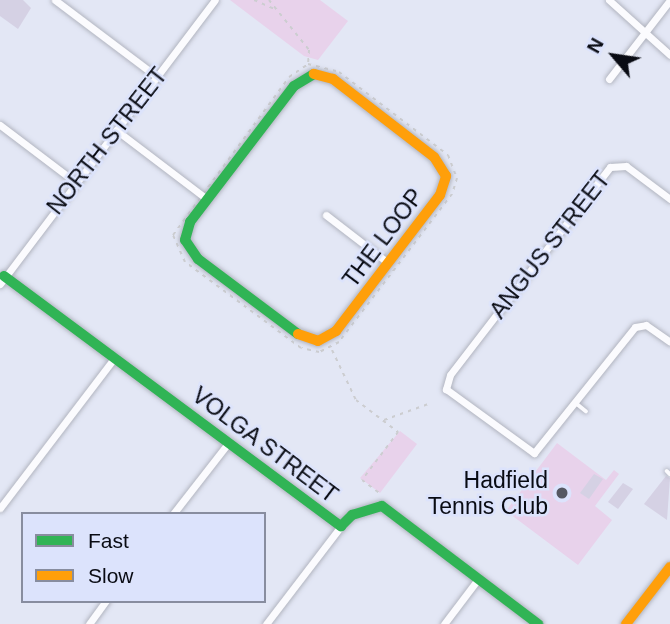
<!DOCTYPE html>
<html>
<head>
<meta charset="utf-8">
<style>
	body { margin:0 }
	#map { position:relative; width:670px; height:624px; overflow:hidden; background:#e3e7f5; font-family:Arial,sans-serif }
	div>[style] { position:absolute }
	.green>* { inset:0; background:#e8d2eb }
	.building>* { inset:0; background:#d5d1e4 }
	.path>* { height:2px; margin-top:-1px; transform-origin:0; background:repeating-linear-gradient(90deg,#cccdd0 0 3.5px,transparent 0 8.5px) }
	.roads { filter:drop-shadow(0 0 2px #b2b5c0) drop-shadow(0 0 2px #b2b5c0) }
	.lane>* { height:3.5px; margin:-1.75px; padding:0 1.75px; transform-origin:1.75px; border-radius:1.75px; background:#fbfbfe }
	.street>* { height:7px; margin:-3.5px; padding:0 3.5px; transform-origin:3.5px; border-radius:3.5px; background:#fbfbfe }
	.fast>* { height:10px; margin:-5px; padding:0 5px; transform-origin:5px; border-radius:5px; background:#30b455 }
	.slow>* { height:10px; margin:-5px; padding:0 5px; transform-origin:5px; border-radius:5px; background:#ff9f0a }
	.dots>* { width:19px; height:19px; translate:-50% -50%; box-sizing:border-box; border:4px solid #dce3fc; border-radius:50% }
	span { translate:-50% -50%; white-space:nowrap; text-align:center; line-height:1.15; -webkit-text-stroke:5px #dce3fc; paint-order:stroke }
	.street-label { font-size:23px; color:#090b13 }
	.poi-label { font-size:23px; color:#090b13 }
	.right { translate:-100% -50%; text-align:right }
	.legend { position:absolute; left:21px; top:512px; width:245px; height:91px; box-sizing:border-box; background:#dce3fc; border:2px solid #888d9f; margin:0; padding:9px 12px; list-style:none; font-size:21px; color:#090b13 }
	.legend li { display:flex; align-items:center; gap:14px; height:35px }
	.legend b { width:35px; border:2px solid #888d9f }
	.north { position:absolute; left:579px; top:21px; width:70px; height:70px; -webkit-text-stroke:5px #dce3fc; paint-order:stroke; rotate:299deg; font-size:19px; font-weight:700; line-height:28px; text-align:center; color:#090b13 }
	.north::after { content:''; display:block; margin:auto; width:24px; height:32px; background:#090b13; clip-path:polygon(50% 0,100% 100%,50% 72%,0 100%) }
</style>
</head>
<body>
<div id="map">
	<div class="green">
		<div style="clip-path:polygon(230px 0,320px 0,348px 21px,318px 60px,304px 56px)"></div>
		<div style="clip-path:polygon(400px 431px,417px 444px,380px 493px,360px 478px)"></div>
		<div style="clip-path:polygon(557px 443px,606px 480px,614px 470px,619px 474px,595px 506px,612px 520px,578px 565px,506px 511px)"></div>
	</div>
	<div class="building">
		<div style="clip-path:polygon(0 0,23px 0,31px 8px,18px 29px,0 16px)"></div>
		<div style="clip-path:polygon(594px 474px,603px 479px,589px 499px,580px 493px)"></div>
		<div style="clip-path:polygon(666px 476px,670px 478px,667px 520px,644px 504px)"></div>
		<div style="clip-path:polygon(623px 483px,633px 489px,618px 509px,608px 502px)"></div>
	</div>
	<div class="path">
		<div style="left:254px;top:0;width:22px;rotate:24deg"></div>
		<div style="left:269px;top:0;width:64px;rotate:51.3deg"></div>
		<div style="left:309px;top:50px;width:13px;rotate:94deg"></div>
		<div style="left:308px;top:64px;width:32px;rotate:14deg"></div>
		<div style="left:339px;top:72px;width:137px;rotate:37.3deg"></div>
		<div style="left:448px;top:155px;width:25px;rotate:69deg"></div>
		<div style="left:457px;top:178px;width:17px;rotate:107deg"></div>
		<div style="left:452px;top:194px;width:186px;rotate:127.4deg"></div>
		<div style="left:339px;top:342px;width:22px;rotate:153deg"></div>
		<div style="left:319px;top:352px;width:18px;rotate:-167deg"></div>
		<div style="left:301px;top:348px;width:144px;rotate:-143.4deg"></div>
		<div style="left:185px;top:262px;width:30px;rotate:-114deg"></div>
		<div style="left:173px;top:235px;width:196px;rotate:-53.7deg"></div>
		<div style="left:289px;top:77px;width:23px;rotate:-34deg"></div>
		<div style="left:332px;top:350px;width:55px;rotate:64.4deg"></div>
		<div style="left:356px;top:400px;width:53px;rotate:37.3deg"></div>
		<div style="left:398px;top:432px;width:60px;rotate:126.9deg"></div>
		<div style="left:362px;top:480px;width:25px;rotate:37deg"></div>
		<div style="left:384px;top:420px;width:50px;rotate:-19.9deg"></div>
	</div>
	<div class="roads">
		<div class="lane">
			<div style="left:576px;top:403px;width:13px;rotate:39deg"></div>
			<div style="left:667px;top:471px;width:4px;rotate:45deg"></div>
		</div>
		<div class="street">
			<div style="left:55px;top:0;width:128px;rotate:37deg"></div>
			<div style="left:609px;top:0;width:82px;rotate:42deg"></div>
			<div style="left:609px;top:79px;width:100px;rotate:-52.3deg"></div>
			<div style="left:0;top:125px;width:94px;rotate:37.2deg"></div>
			<div style="left:116px;top:130px;width:114px;rotate:37.2deg"></div>
			<div style="left:670px;top:199px;width:55px;rotate:-143.1deg"></div>
			<div style="left:626px;top:166px;width:16px;rotate:176deg"></div>
			<div style="left:610px;top:167px;width:262px;rotate:127.6deg"></div>
			<div style="left:450px;top:375px;width:15px;rotate:106deg"></div>
			<div style="left:446px;top:389px;width:109px;rotate:36deg"></div>
			<div style="left:534px;top:453px;width:161px;rotate:-51.3deg"></div>
			<div style="left:635px;top:327px;width:11px;rotate:-10deg"></div>
			<div style="left:646px;top:325px;width:29px;rotate:35deg"></div>
			<div style="left:326px;top:215px;width:78px;rotate:37.7deg"></div>
			<div style="left:0;top:284px;width:356px;rotate:-52.9deg"></div>
			<div style="left:0;top:508px;width:190px;rotate:-52.7deg"></div>
			<div style="left:173px;top:514px;width:91px;rotate:-52.1deg"></div>
			<div style="left:89px;top:624px;width:29px;rotate:-54deg"></div>
			<div style="left:266px;top:624px;width:123px;rotate:-52.6deg"></div>
			<div style="left:444px;top:624px;width:56px;rotate:-52.9deg"></div>
		</div>
		<div class="fast">
			<div style="left:4px;top:276px;width:420px;rotate:36.6deg"></div>
			<div style="left:341px;top:526px;width:16px;rotate:-45deg"></div>
			<div style="left:352px;top:515px;width:31px;rotate:-17deg"></div>
			<div style="left:382px;top:506px;width:196px;rotate:37.1deg"></div>
			<div style="left:298px;top:334px;width:125px;rotate:-143.1deg"></div>
			<div style="left:198px;top:259px;width:23px;rotate:-124deg"></div>
			<div style="left:185px;top:240px;width:19px;rotate:-74deg"></div>
			<div style="left:190px;top:222px;width:171px;rotate:-52.6deg"></div>
			<div style="left:294px;top:86px;width:23px;rotate:-31deg"></div>
		</div>
		<div class="slow">
			<div style="left:298px;top:334px;width:21px;rotate:19deg"></div>
			<div style="left:318px;top:341px;width:21px;rotate:-29deg"></div>
			<div style="left:336px;top:331px;width:171px;rotate:-52.6deg"></div>
			<div style="left:440px;top:195px;width:20px;rotate:-72deg"></div>
			<div style="left:446px;top:176px;width:22px;rotate:-122deg"></div>
			<div style="left:434px;top:157px;width:128px;rotate:-142.3deg"></div>
			<div style="left:333px;top:79px;width:20px;rotate:-165deg"></div>
			<div style="left:626px;top:624px;width:72px;rotate:-52.3deg"></div>
		</div>
	</div>
	<div class="dots">
		<div style="left:562px;top:493px;background:#555862"></div>
	</div>
	<div class="street-label">
		<span style="left:107px;top:141px;rotate:-52deg">NORTH STREET</span>
		<span style="left:383px;top:238px;rotate:-53deg">THE LOOP</span>
		<span style="left:550px;top:245px;rotate:-52deg">ANGUS STREET</span>
		<span style="left:265px;top:445px;rotate:37deg">VOLGA STREET</span>
	</div>
	<div class="poi-label">
		<span class="right" style="left:548px;top:493px">Hadfield<br>Tennis Club</span>
	</div>
	<ul class="legend">
	<li><b style="height:9px;background:#30b455"></b>Fast</li>
	<li><b style="height:9px;background:#ff9f0a"></b>Slow</li>
	</ul>
	<div class="north">N</div>
</div>
</body>
</html>
